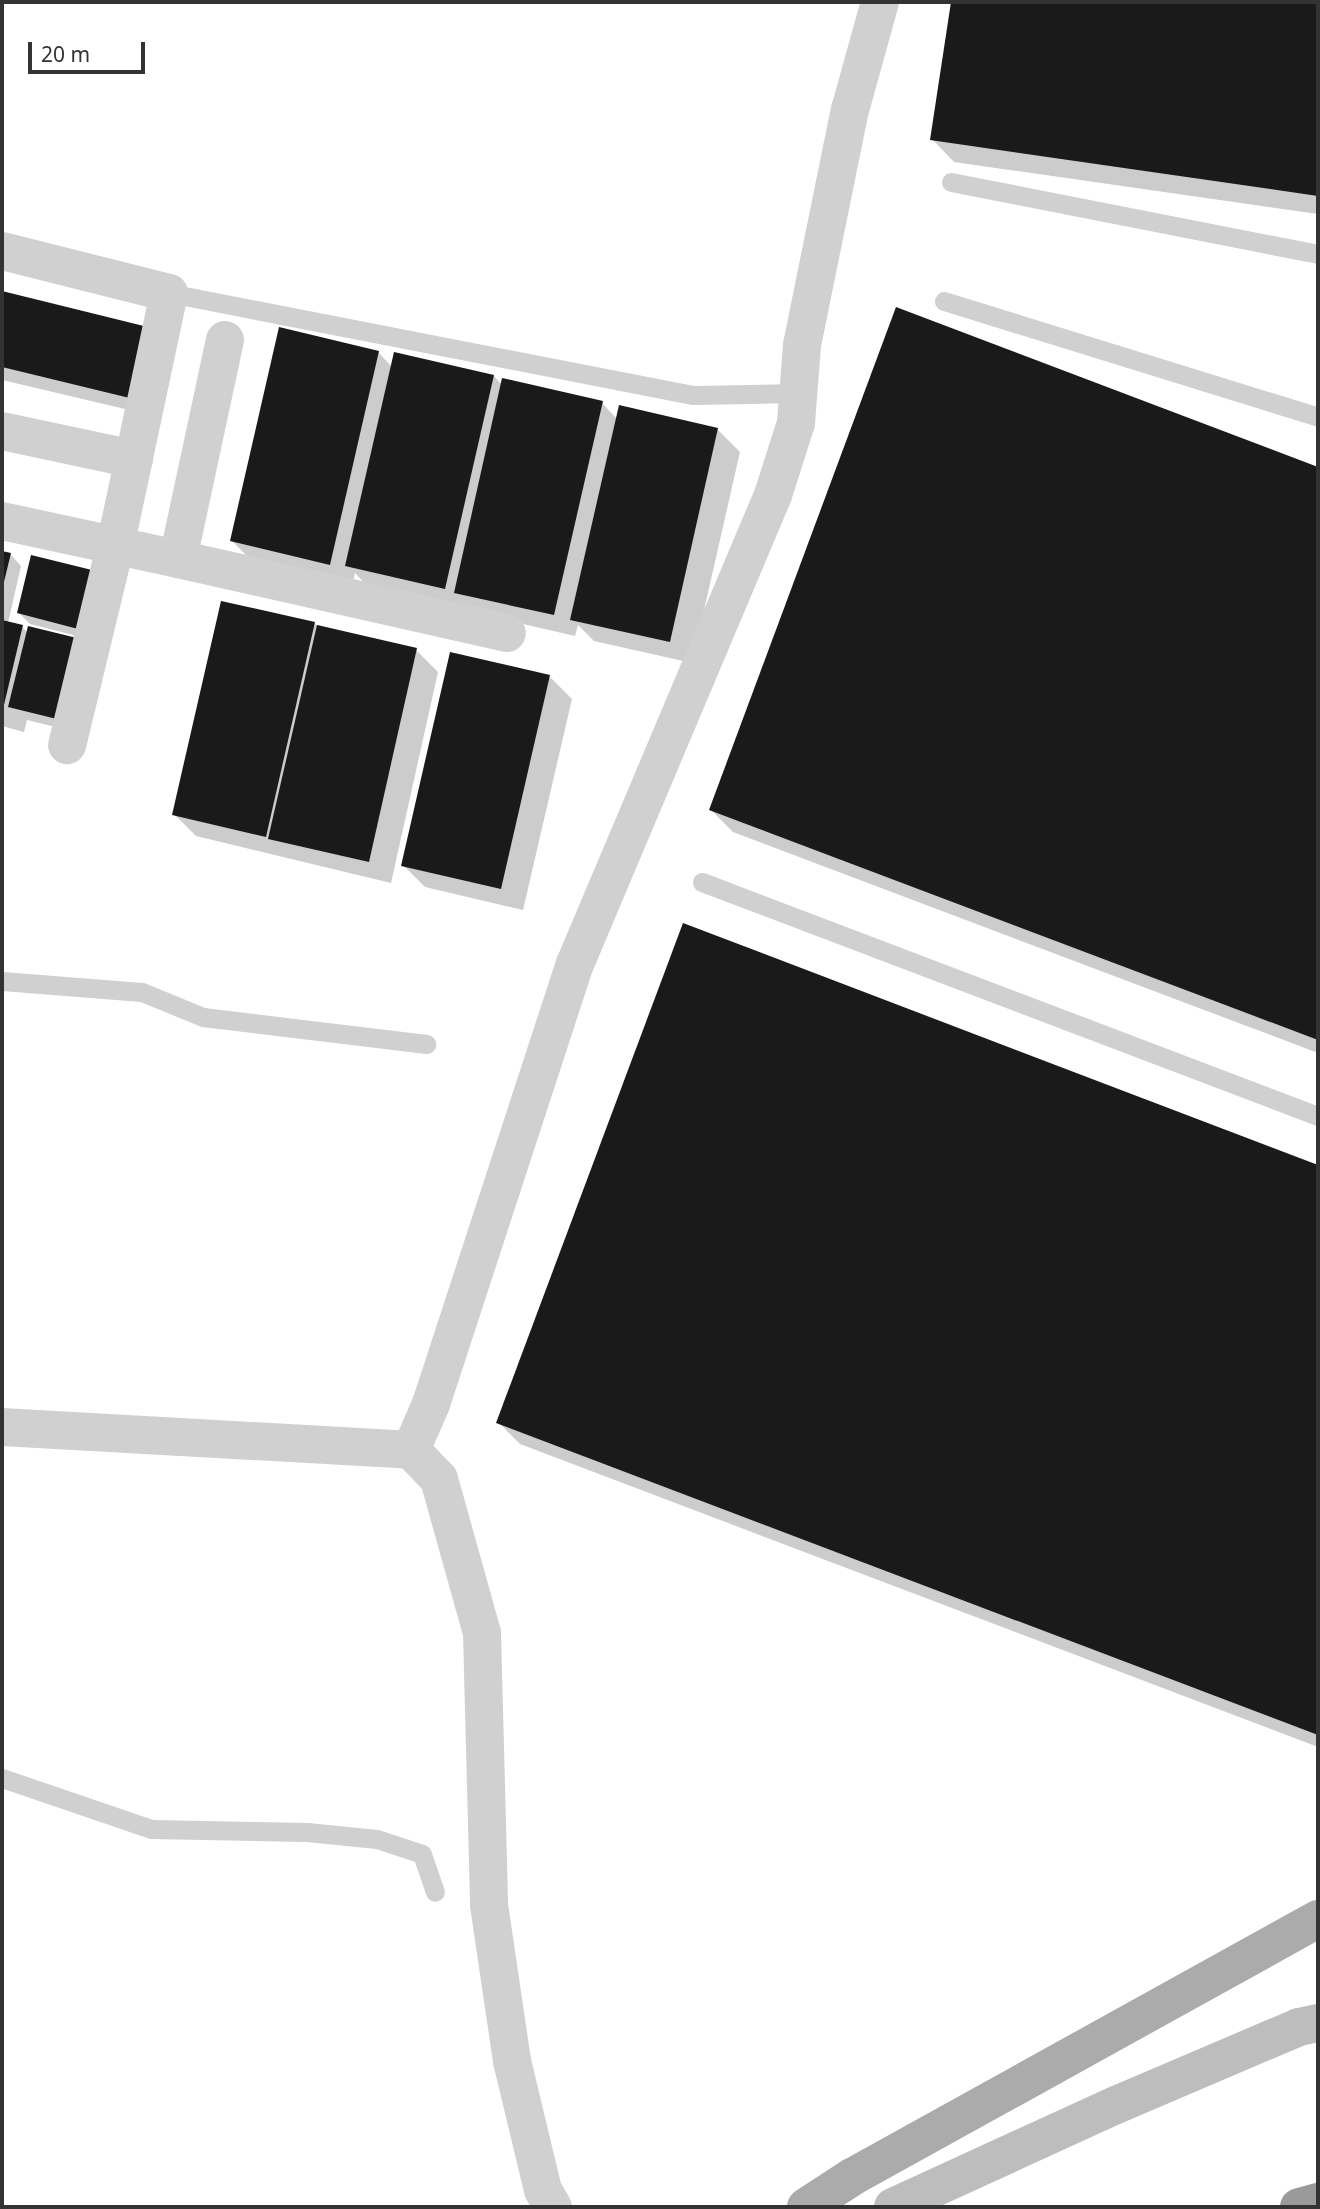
<!DOCTYPE html>
<html>
<head>
<meta charset="utf-8">
<style>
	body { margin:0 }
	#map { position:relative; width:1320px; height:2209px; overflow:hidden; background:#fff; font-family:"Noto Sans",sans-serif }
	div>[style] { position:absolute }
	.shadow>* { inset:0; background:#0003 }
	.building>* { inset:0; background:#1a1a1a }
	.service>* { height:19px; margin:-9.5px; padding:0 9.5px; transform-origin:9.5px; border-radius:9.5px; background:#d0d0d0 }
	.minor>* { height:38px; margin:-19px; padding:0 19px; transform-origin:19px; border-radius:19px; background:#d0d0d0 }
	.secondary>* { height:38px; margin:-19px; padding:0 19px; transform-origin:19px; border-radius:19px; background:#bdbdbd }
	.primary>* { height:38px; margin:-19px; padding:0 19px; transform-origin:19px; border-radius:19px; background:#ababab }
	.motorway>* { height:38px; margin:-19px; padding:0 19px; transform-origin:19px; border-radius:19px; background:#9a9a9a }
	span { translate:-50% -50%; white-space:nowrap; text-align:center; line-height:1.15; -webkit-text-stroke:7px #fff; paint-order:stroke }
	.frame { position:absolute; inset:0; border:4px solid #333; pointer-events:none }
	.scale { position:absolute; left:28px; top:42px; width:117px; height:32px; box-sizing:border-box; border:4px solid #333; border-top:0; padding-left:9px; font-size:21px; line-height:24px; white-space:nowrap; color:#333; -webkit-text-stroke:5px #fff; paint-order:stroke }
</style>
</head>
<body>
<div id="map">
	<div class="shadow">
		<div style="clip-path:polygon(2px 2px,94px 2px,2px 4px)"></div>
		<div style="clip-path:polygon(952px 2px,1318px 2px,1318px 214px,954px 162px,932px 139px)"></div>
		<div style="clip-path:polygon(2px 293px,159px 332px,159px 417px,2px 380px)"></div>
		<div style="clip-path:polygon(897px 310px,1318px 468px,1318px 1053px,733px 832px,711px 810px)"></div>
		<div style="clip-path:polygon(378px 352px,392px 367px,494px 376px,502px 385px,602px 403px,617px 419px,620px 407px,718px 430px,740px 452px,692px 663px,594px 641px,578px 625px,575px 636px,369px 588px,355px 573px,352px 586px,254px 563px,232px 541px)"></div>
		<div style="clip-path:polygon(2px 552px,10px 554px,21px 566px,8px 623px,22px 627px,28px 633px,76px 732px,27px 720px,24px 732px,2px 726px)"></div>
		<div style="clip-path:polygon(33px 557px,93px 640px,30px 624px,19px 613px)"></div>
		<div style="clip-path:polygon(314px 624px,416px 650px,438px 672px,391px 883px,196px 836px,174px 814px)"></div>
		<div style="clip-path:polygon(550px 677px,572px 699px,523px 910px,425px 887px,403px 865px)"></div>
		<div style="clip-path:polygon(684px 926px,1318px 1167px,1318px 1747px,520px 1444px,498px 1422px)"></div>
	</div>
	<div class="building">
		<div style="clip-path:polygon(951px 2px,1318px 2px,1318px 196px,930px 140px)"></div>
		<div style="clip-path:polygon(2px 291px,160px 330px,142px 401px,2px 367px)"></div>
		<div style="clip-path:polygon(896px 307px,1318px 467px,1318px 1040px,709px 810px)"></div>
		<div style="clip-path:polygon(279px 327px,379px 351px,330px 565px,230px 541px)"></div>
		<div style="clip-path:polygon(394px 352px,494px 375px,445px 589px,345px 566px)"></div>
		<div style="clip-path:polygon(502px 378px,603px 401px,554px 615px,454px 593px)"></div>
		<div style="clip-path:polygon(619px 405px,718px 428px,670px 642px,570px 620px)"></div>
		<div style="clip-path:polygon(2px 551px,11px 553px,3px 586px,2px 586px)"></div>
		<div style="clip-path:polygon(31px 555px,96px 571px,82px 630px,17px 613px)"></div>
		<div style="clip-path:polygon(221px 601px,315px 622px,266px 837px,172px 815px)"></div>
		<div style="clip-path:polygon(2px 620px,23px 625px,3px 709px,2px 709px)"></div>
		<div style="clip-path:polygon(317px 625px,417px 648px,369px 862px,268px 839px)"></div>
		<div style="clip-path:polygon(28px 626px,85px 640px,65px 721px,8px 707px)"></div>
		<div style="clip-path:polygon(450px 652px,550px 675px,501px 889px,401px 866px)"></div>
		<div style="clip-path:polygon(683px 923px,1318px 1165px,1318px 1735px,496px 1423px)"></div>
	</div>
	<div class="service">
		<div style="left:951px;top:182px;width:374px;rotate:11.1deg"></div>
		<div style="left:169px;top:293px;width:534px;rotate:11.02deg"></div>
		<div style="left:693px;top:395px;width:105px;rotate:-1.1deg"></div>
		<div style="left:944px;top:301px;width:392px;rotate:17.2deg"></div>
		<div style="left:702px;top:882px;width:659px;rotate:20.8deg"></div>
		<div style="left:2px;top:981px;width:140px;rotate:4.5deg"></div>
		<div style="left:142px;top:992px;width:66px;rotate:22.3deg"></div>
		<div style="left:203px;top:1017px;width:225px;rotate:6.9deg"></div>
		<div style="left:2px;top:1778px;width:157px;rotate:18.9deg"></div>
		<div style="left:151px;top:1829px;width:156px;rotate:1.1deg"></div>
		<div style="left:307px;top:1832px;width:70px;rotate:5.7deg"></div>
		<div style="left:377px;top:1839px;width:47px;rotate:18.4deg"></div>
		<div style="left:422px;top:1854px;width:40px;rotate:71.1deg"></div>
	</div>
	<div class="minor">
		<div style="left:2px;top:251px;width:172px;rotate:14.1deg"></div>
		<div style="left:169px;top:293px;width:256px;rotate:102deg"></div>
		<div style="left:116px;top:543px;width:208px;rotate:103.6deg"></div>
		<div style="left:2px;top:431px;width:135px;rotate:12deg"></div>
		<div style="left:2px;top:521px;width:180px;rotate:12.2deg"></div>
		<div style="left:178px;top:559px;width:224px;rotate:-77.9deg"></div>
		<div style="left:178px;top:559px;width:337px;rotate:12.7deg"></div>
		<div style="left:2px;top:1427px;width:410px;rotate:3.2deg"></div>
		<div style="left:411px;top:1450px;width:40px;rotate:46deg"></div>
		<div style="left:439px;top:1479px;width:160px;rotate:74.4deg"></div>
		<div style="left:482px;top:1633px;width:272px;rotate:88.5deg"></div>
		<div style="left:489px;top:1905px;width:158px;rotate:81.6deg"></div>
		<div style="left:512px;top:2061px;width:133px;rotate:76.5deg"></div>
		<div style="left:543px;top:2190px;width:20px;rotate:60deg"></div>
		<div style="left:411px;top:1450px;width:50px;rotate:-66.5deg"></div>
		<div style="left:431px;top:1404px;width:463px;rotate:-71.9deg"></div>
		<div style="left:575px;top:964px;width:509px;rotate:-67.11deg"></div>
		<div style="left:773px;top:495px;width:76px;rotate:-72.3deg"></div>
		<div style="left:796px;top:423px;width:78px;rotate:-85.6deg"></div>
		<div style="left:802px;top:345px;width:240px;rotate:-78.5deg"></div>
		<div style="left:850px;top:110px;width:112px;rotate:-74.5deg"></div>
	</div>
	<div class="secondary">
		<div style="left:893px;top:2207px;width:245px;rotate:-24.6deg"></div>
		<div style="left:1116px;top:2105px;width:199px;rotate:-23.1deg"></div>
		<div style="left:1299px;top:2027px;width:19px;rotate:-12deg"></div>
	</div>
	<div class="primary">
		<div style="left:806px;top:2207px;width:55px;rotate:-33.1deg"></div>
		<div style="left:852px;top:2177px;width:533px;rotate:-28.97deg"></div>
	</div>
	<div class="motorway">
		<div style="left:1299px;top:2207px;width:20px;rotate:-15deg"></div>
	</div>
	<div class="frame"></div>
	<div class="scale">20 m</div>
</div>
</body>
</html>
